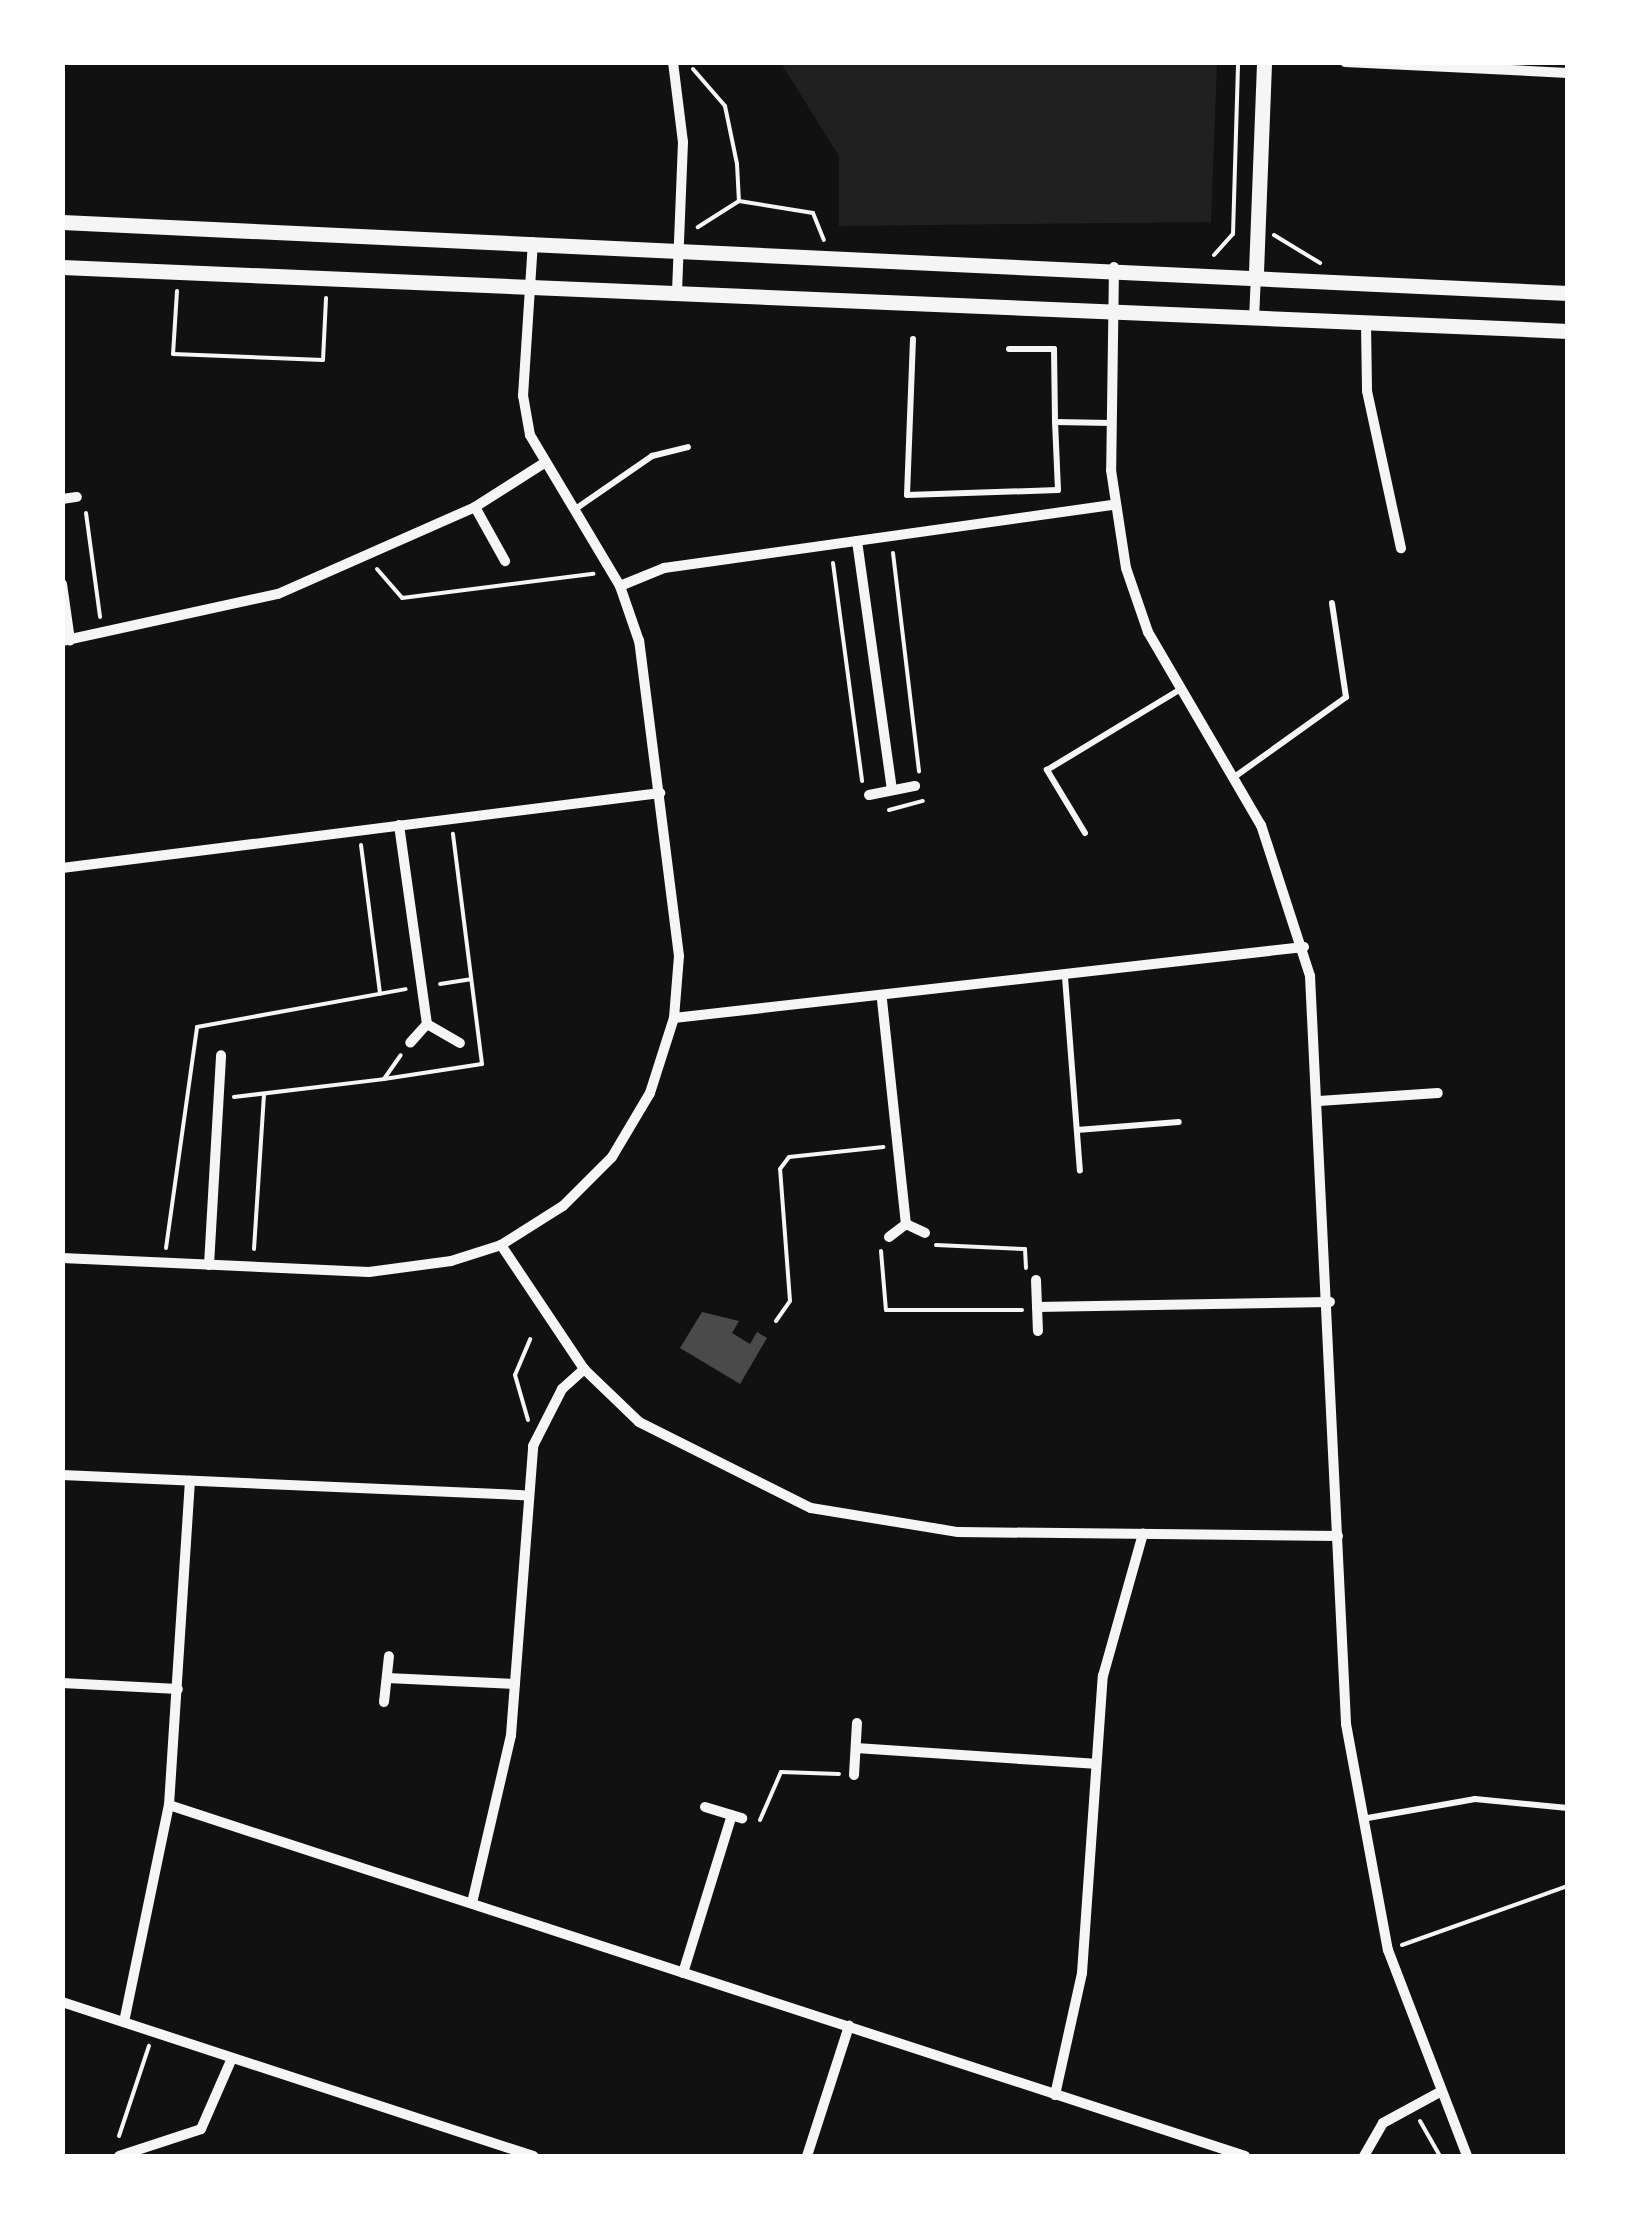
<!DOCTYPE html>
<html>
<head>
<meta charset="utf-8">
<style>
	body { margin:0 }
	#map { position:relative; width:1630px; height:2219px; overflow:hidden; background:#111; font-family:"PT Sans Narrow",sans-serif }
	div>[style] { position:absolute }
	.green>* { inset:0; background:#202020 }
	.building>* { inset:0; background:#4a4a4a }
	.path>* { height:4px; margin:-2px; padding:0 2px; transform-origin:2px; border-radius:2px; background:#f5f5f5 }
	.service>* { height:6px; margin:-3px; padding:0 3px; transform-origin:3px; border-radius:3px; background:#f5f5f5 }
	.minor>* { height:10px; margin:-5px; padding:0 5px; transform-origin:5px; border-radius:5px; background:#f5f5f5 }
	.tertiary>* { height:15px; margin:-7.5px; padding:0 7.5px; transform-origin:7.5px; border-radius:7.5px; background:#f5f5f5 }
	span { translate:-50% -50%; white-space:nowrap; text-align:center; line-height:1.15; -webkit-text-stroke:9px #fff; paint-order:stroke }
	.frame { position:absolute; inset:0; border:65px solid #fff; pointer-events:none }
</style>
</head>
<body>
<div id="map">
	<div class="green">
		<div style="clip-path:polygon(781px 63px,1217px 63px,1211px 222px,839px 226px,839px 156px)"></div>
	</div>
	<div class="building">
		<div style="clip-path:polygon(702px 1312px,739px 1321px,732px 1333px,750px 1344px,757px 1332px,767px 1338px,740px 1384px,680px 1348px)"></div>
	</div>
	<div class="path">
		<div style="left:693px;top:69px;width:49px;rotate:49.1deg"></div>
		<div style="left:725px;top:106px;width:59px;rotate:78.3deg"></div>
		<div style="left:737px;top:164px;width:37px;rotate:87deg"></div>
		<div style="left:739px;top:201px;width:49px;rotate:147.6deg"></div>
		<div style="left:739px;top:201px;width:75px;rotate:9.2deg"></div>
		<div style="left:813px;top:213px;width:29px;rotate:68deg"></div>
		<div style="left:1274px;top:235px;width:54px;rotate:31.3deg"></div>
		<div style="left:1214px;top:255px;width:28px;rotate:-48deg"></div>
		<div style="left:1233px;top:234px;width:172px;rotate:-88.3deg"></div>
		<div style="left:177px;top:291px;width:63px;rotate:93.6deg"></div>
		<div style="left:173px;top:354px;width:150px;rotate:2.3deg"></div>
		<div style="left:323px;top:360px;width:62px;rotate:-87.2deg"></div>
		<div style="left:86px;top:513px;width:105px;rotate:82.3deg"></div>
		<div style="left:893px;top:553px;width:220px;rotate:83.2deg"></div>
		<div style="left:833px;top:563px;width:220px;rotate:82.4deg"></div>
		<div style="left:377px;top:569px;width:38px;rotate:49deg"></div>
		<div style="left:402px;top:598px;width:193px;rotate:-7.2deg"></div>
		<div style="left:889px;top:810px;width:35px;rotate:-15deg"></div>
		<div style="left:361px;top:845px;width:150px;rotate:82.7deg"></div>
		<div style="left:440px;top:984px;width:31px;rotate:-9deg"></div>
		<div style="left:384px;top:1079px;width:99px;rotate:-8.7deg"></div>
		<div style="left:482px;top:1064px;width:232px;rotate:-97.2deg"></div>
		<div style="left:234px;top:1097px;width:151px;rotate:-6.8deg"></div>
		<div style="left:384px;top:1079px;width:29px;rotate:-55deg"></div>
		<div style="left:936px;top:1245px;width:89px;rotate:2.6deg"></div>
		<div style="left:1025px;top:1249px;width:19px;rotate:87deg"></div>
		<div style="left:166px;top:1248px;width:223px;rotate:-82deg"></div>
		<div style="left:197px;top:1027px;width:212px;rotate:-10.3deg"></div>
		<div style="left:254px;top:1249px;width:155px;rotate:-86.3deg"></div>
		<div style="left:881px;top:1251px;width:59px;rotate:85.2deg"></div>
		<div style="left:886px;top:1310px;width:136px"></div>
		<div style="left:776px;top:1321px;width:24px;rotate:-55deg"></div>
		<div style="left:790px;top:1301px;width:132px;rotate:-94.3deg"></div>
		<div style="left:780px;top:1169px;width:15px;rotate:-53deg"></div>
		<div style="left:789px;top:1157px;width:95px;rotate:-6.1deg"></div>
		<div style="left:528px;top:1420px;width:47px;rotate:-106.1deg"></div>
		<div style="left:515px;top:1375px;width:39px;rotate:-67deg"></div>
		<div style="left:760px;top:1820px;width:52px;rotate:-66.4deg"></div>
		<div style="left:781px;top:1772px;width:58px;rotate:2deg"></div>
		<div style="left:1402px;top:1945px;width:176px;rotate:-19.6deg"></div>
		<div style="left:1420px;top:2121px;width:40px;rotate:60.3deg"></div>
		<div style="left:119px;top:2136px;width:95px;rotate:-71.6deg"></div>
	</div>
	<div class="service">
		<div style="left:913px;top:339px;width:156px;rotate:92.2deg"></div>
		<div style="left:907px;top:495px;width:151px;rotate:-1.9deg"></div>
		<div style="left:1058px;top:490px;width:68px;rotate:-92.5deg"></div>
		<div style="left:1055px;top:422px;width:56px;rotate:1deg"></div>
		<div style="left:1009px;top:349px;width:45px"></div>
		<div style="left:1054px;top:349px;width:73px;rotate:89.2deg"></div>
		<div style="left:574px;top:510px;width:95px;rotate:-34.7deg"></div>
		<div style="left:652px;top:456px;width:37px;rotate:-14deg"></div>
		<div style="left:1233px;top:778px;width:139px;rotate:-35.6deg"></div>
		<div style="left:1346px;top:697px;width:95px;rotate:-98.5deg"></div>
		<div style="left:1085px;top:833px;width:74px;rotate:-121.1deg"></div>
		<div style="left:1047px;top:770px;width:154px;rotate:-31.2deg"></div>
		<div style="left:1065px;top:977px;width:194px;rotate:85.6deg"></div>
		<div style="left:1077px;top:1130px;width:102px;rotate:-4.5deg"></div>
		<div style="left:1362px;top:1819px;width:115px;rotate:-10deg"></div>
		<div style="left:1475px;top:1799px;width:93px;rotate:5.5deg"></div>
	</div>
	<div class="minor">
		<div style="left:673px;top:62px;width:81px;rotate:82.9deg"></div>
		<div style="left:683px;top:142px;width:152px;rotate:92.3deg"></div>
		<div style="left:1345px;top:62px;width:223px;rotate:2.8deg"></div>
		<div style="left:1114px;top:267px;width:203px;rotate:90.8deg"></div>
		<div style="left:1111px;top:470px;width:99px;rotate:81.3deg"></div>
		<div style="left:1126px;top:568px;width:68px;rotate:71deg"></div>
		<div style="left:1148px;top:632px;width:224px;rotate:59.7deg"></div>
		<div style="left:1261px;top:825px;width:159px;rotate:72deg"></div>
		<div style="left:1310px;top:976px;width:749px;rotate:87.24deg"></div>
		<div style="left:1346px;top:1724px;width:230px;rotate:79.5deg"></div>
		<div style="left:1388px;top:1950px;width:221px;rotate:69deg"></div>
		<div style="left:1254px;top:319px;width:44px;rotate:-87.4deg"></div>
		<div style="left:1366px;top:325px;width:66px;rotate:89.1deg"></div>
		<div style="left:1367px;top:391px;width:161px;rotate:77.8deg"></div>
		<div style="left:62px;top:499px;width:15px;rotate:-8deg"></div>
		<div style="left:475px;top:507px;width:62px;rotate:60.9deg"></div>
		<div style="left:857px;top:541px;width:251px;rotate:82deg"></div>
		<div style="left:62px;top:584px;width:57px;rotate:81.9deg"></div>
		<div style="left:620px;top:586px;width:48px;rotate:-22.2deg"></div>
		<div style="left:664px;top:568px;width:454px;rotate:-8deg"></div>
		<div style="left:62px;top:641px;width:221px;rotate:-12.3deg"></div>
		<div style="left:278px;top:594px;width:215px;rotate:-23.8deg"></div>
		<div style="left:475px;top:507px;width:82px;rotate:-32.5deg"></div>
		<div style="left:869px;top:795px;width:47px;rotate:-11.1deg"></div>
		<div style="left:399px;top:825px;width:201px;rotate:82deg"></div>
		<div style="left:427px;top:1024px;width:25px;rotate:132deg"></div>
		<div style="left:62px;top:868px;width:603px;rotate:-7.15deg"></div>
		<div style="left:882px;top:1000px;width:225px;rotate:83.9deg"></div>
		<div style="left:674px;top:1018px;width:634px;rotate:-6.43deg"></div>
		<div style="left:427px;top:1024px;width:38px;rotate:30deg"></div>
		<div style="left:1319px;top:1101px;width:119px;rotate:-3.8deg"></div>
		<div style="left:889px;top:1237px;width:21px;rotate:-37deg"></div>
		<div style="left:906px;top:1224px;width:21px;rotate:25deg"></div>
		<div style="left:501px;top:1245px;width:149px;rotate:56.2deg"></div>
		<div style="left:584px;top:1369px;width:76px;rotate:43.9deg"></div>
		<div style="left:639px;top:1422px;width:192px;rotate:26.6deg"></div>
		<div style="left:811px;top:1508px;width:149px;rotate:9.3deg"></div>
		<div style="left:958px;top:1532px;width:380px;rotate:0.6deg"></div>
		<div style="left:62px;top:1258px;width:307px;rotate:2.6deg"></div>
		<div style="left:369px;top:1272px;width:83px;rotate:-7.6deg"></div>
		<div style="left:451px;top:1261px;width:52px;rotate:-17.7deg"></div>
		<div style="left:501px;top:1245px;width:73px;rotate:-32.2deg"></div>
		<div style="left:563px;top:1206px;width:69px;rotate:-45deg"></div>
		<div style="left:612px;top:1157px;width:74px;rotate:-59.3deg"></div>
		<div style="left:650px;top:1093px;width:79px;rotate:-72.3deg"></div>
		<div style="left:674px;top:1018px;width:62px;rotate:-85.4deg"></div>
		<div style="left:679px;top:956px;width:318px;rotate:-97.2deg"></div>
		<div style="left:639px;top:641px;width:58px;rotate:-109.1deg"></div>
		<div style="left:620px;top:586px;width:176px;rotate:-120.8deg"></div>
		<div style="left:530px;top:435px;width:40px;rotate:-100deg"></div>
		<div style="left:523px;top:396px;width:154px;rotate:-86.3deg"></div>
		<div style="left:209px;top:1265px;width:210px;rotate:-86.7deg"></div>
		<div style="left:1036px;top:1280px;width:51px;rotate:87.8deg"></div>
		<div style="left:1037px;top:1307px;width:293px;rotate:-1deg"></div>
		<div style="left:62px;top:1475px;width:462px;rotate:2.5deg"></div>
		<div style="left:387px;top:1678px;width:128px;rotate:2.7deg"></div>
		<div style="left:62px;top:1683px;width:116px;rotate:3deg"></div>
		<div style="left:384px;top:1702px;width:46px;rotate:-83.8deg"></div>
		<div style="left:856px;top:1748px;width:239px;rotate:3.8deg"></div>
		<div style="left:854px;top:1775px;width:52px;rotate:-86.7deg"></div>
		<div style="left:169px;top:1805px;width:1132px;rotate:18.07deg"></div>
		<div style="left:705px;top:1807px;width:39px;rotate:17deg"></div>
		<div style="left:472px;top:1903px;width:172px;rotate:-76.9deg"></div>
		<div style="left:511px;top:1735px;width:290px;rotate:-85.6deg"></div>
		<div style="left:533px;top:1446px;width:64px;rotate:-63deg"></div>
		<div style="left:562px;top:1389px;width:30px;rotate:-42deg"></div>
		<div style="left:683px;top:1973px;width:165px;rotate:-72.8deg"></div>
		<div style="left:62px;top:2002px;width:496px;rotate:18.1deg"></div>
		<div style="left:124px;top:2022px;width:222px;rotate:-78.3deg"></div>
		<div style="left:169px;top:1805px;width:325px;rotate:-86.3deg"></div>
		<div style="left:1055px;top:2095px;width:125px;rotate:-77.5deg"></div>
		<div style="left:1082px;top:1973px;width:298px;rotate:-86deg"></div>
		<div style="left:1103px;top:1676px;width:148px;rotate:-74.3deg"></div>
		<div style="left:119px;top:2156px;width:86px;rotate:-18.2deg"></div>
		<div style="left:201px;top:2129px;width:77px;rotate:-66.4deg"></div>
		<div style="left:807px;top:2156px;width:137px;rotate:-72.1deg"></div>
		<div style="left:1364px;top:2156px;width:38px;rotate:-60deg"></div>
		<div style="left:1383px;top:2123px;width:63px;rotate:-28.6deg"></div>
	</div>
	<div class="tertiary">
		<div style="left:62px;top:222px;width:1508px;rotate:2.7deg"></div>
		<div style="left:62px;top:267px;width:1507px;rotate:2.43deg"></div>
		<div style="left:1256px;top:272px;width:210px;rotate:-87.8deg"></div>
	</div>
	<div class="frame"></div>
</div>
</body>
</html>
